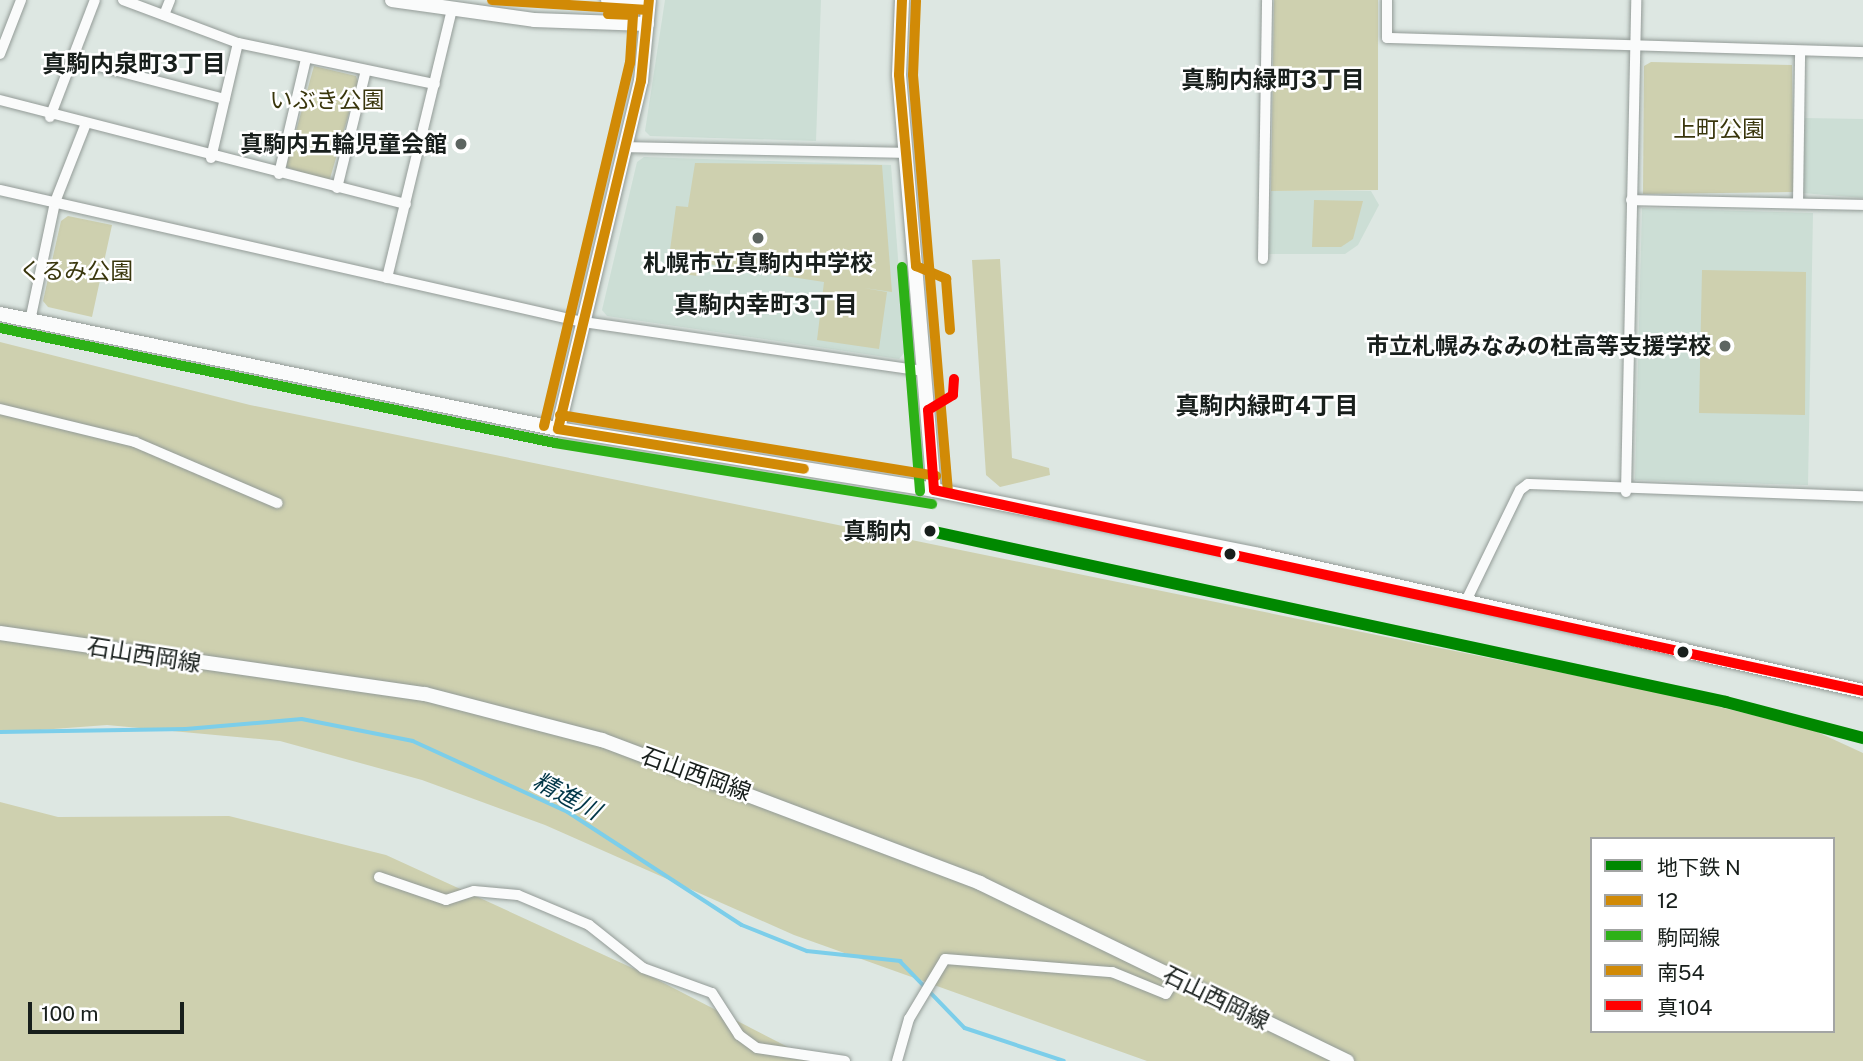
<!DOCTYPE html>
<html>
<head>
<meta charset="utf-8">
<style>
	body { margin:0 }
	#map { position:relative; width:1863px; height:1061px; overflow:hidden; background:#dde7e2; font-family:"Public Sans","Noto Sans JP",sans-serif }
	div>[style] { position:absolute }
	.built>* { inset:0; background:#ccded5 }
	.green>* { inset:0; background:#ced0af }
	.stream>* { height:3.5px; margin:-1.75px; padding:0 1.75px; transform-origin:1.75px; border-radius:1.75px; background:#7cceea }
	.roads { filter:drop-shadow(0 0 2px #939b97) drop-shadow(0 0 2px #939b97) }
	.minor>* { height:10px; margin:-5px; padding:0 5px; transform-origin:5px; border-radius:5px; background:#fafbfb }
	.tertiary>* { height:14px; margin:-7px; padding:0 7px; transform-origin:7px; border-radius:7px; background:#fafbfb }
	.bus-1>* { height:10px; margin:-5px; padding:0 5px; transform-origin:5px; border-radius:5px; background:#d18a06 }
	.bus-2>* { height:10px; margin:-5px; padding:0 5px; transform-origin:5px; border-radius:5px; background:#2db117 }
	.bus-3>* { height:10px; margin:-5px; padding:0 5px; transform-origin:5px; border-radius:5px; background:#d18a06 }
	.bus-4>* { height:10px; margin:-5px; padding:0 5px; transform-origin:5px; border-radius:5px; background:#f00 }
	.metro-1>* { height:12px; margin:-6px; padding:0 6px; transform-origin:6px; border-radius:6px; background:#080 }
	.dots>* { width:19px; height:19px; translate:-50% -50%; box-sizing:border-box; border:4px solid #fff; border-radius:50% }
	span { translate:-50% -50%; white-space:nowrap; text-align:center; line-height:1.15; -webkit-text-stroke:5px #fff; paint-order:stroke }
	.park-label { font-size:23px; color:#39360c }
	.poi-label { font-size:23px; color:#181f1c; font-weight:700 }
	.right { translate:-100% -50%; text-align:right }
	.stop-label { font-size:23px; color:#181f1c; font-weight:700 }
	.street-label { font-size:23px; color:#181f1c }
	.neighbourhood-label { font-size:24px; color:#181f1c; font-weight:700 }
	.water-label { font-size:24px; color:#003647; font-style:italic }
	.legend { position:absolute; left:1590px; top:837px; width:245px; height:196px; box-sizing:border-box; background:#fff; border:2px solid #a3a5a4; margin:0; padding:9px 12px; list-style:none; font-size:21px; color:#181f1c }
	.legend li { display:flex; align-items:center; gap:14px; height:35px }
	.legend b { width:35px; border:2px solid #a3a5a4 }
	.scale { position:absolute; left:28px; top:1002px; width:156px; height:32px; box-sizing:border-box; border:4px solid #181f1c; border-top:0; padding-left:9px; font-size:21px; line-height:24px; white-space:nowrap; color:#181f1c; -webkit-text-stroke:5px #fff; paint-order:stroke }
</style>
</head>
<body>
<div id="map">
	<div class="built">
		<div style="clip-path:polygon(665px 0,821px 0,816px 141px,650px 136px,645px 131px)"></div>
		<div style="clip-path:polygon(1804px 118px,1863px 119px,1863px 198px,1802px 193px)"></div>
		<div style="clip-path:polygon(644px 157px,891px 165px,905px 352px,899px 359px,607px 316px,602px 310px,637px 162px)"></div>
		<div style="clip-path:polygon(1271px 191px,1371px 191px,1379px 205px,1358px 245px,1345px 254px,1269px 254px)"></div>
		<div style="clip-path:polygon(1642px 208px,1813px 213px,1808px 485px,1635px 480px)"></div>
	</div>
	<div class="green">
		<div style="clip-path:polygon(1274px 0,1378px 0,1378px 190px,1271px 191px)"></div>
		<div style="clip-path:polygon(1651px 62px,1792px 65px,1794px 192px,1643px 194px,1644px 66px)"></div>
		<div style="clip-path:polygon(314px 66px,356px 76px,358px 82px,329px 182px,286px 167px)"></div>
		<div style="clip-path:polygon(695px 163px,882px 165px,892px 292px,864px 288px,887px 292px,879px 349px,817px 340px,824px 282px,701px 263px,698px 276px,667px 272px,676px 206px,688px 207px)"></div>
		<div style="clip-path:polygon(1314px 200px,1363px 201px,1353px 239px,1341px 247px,1312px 247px)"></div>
		<div style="clip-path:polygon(68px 216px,112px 225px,92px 317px,48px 307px,43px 301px,61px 221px)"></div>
		<div style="clip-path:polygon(1000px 259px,1012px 458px,1049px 468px,1050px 475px,1000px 487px,986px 475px,972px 260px)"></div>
		<div style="clip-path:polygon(1702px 270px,1806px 272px,1805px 415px,1699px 413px)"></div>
		<div style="clip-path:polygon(evenodd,0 342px,250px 405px,1671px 695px,1813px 730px,1863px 753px,1863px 1061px,1147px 1061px,794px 935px,545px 825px,422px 780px,280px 741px,107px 725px,0 733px,0 342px,1592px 839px,1833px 839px,1833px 1031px,1592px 1031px,1592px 839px)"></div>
		<div style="clip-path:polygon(0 802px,58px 817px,229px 816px,386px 855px,652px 977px,815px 1061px,0 1061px)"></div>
	</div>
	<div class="stream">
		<div style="left:0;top:732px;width:186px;rotate:-0.9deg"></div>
		<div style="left:186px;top:729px;width:116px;rotate:-4.9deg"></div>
		<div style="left:302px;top:719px;width:113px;rotate:11.2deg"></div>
		<div style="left:413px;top:741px;width:170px;rotate:24.6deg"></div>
		<div style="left:568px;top:812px;width:207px;rotate:33deg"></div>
		<div style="left:742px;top:925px;width:70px;rotate:21.8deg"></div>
		<div style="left:807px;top:951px;width:94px;rotate:6.1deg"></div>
		<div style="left:900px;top:961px;width:93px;rotate:45.9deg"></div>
		<div style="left:965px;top:1028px;width:104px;rotate:18.4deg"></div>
	</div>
	<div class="roads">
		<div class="minor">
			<div style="left:123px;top:0;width:123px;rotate:20.5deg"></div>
			<div style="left:238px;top:43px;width:201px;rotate:11.8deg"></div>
			<div style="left:1387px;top:0;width:38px;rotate:90deg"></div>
			<div style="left:1387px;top:38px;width:476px;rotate:1.7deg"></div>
			<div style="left:164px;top:15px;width:16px;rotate:-68deg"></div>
			<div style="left:0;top:54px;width:58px;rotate:-68.7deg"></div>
			<div style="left:72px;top:59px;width:158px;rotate:14.7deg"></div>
			<div style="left:0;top:100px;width:419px;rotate:14.4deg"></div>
			<div style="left:50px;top:117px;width:125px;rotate:-69deg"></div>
			<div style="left:625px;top:147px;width:281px;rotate:1.2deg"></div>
			<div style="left:211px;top:158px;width:118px;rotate:-76.8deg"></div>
			<div style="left:279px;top:174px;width:118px;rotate:-76.8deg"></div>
			<div style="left:337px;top:188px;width:117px;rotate:-76.2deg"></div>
			<div style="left:0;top:190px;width:598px;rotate:12.76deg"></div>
			<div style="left:583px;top:322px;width:345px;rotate:8.2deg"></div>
			<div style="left:1631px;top:200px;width:232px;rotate:1.2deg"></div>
			<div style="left:1798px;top:203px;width:152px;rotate:-89.2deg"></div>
			<div style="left:1263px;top:259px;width:259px;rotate:-89.1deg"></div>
			<div style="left:387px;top:278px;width:276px;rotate:-76.4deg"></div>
			<div style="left:30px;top:321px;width:122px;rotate:-78.1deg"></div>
			<div style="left:55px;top:202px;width:82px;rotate:-68.5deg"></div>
			<div style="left:0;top:409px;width:139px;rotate:13.7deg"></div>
			<div style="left:135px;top:442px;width:155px;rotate:23.2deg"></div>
			<div style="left:1626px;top:492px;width:492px;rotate:-88.8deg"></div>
			<div style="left:1466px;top:601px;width:123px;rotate:-64.1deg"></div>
			<div style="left:1520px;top:490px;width:10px;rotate:-37deg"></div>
			<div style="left:1528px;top:484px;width:335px;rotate:2.1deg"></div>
			<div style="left:379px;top:877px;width:71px;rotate:18.9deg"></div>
			<div style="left:446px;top:900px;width:29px;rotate:-18deg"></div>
			<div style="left:474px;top:891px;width:44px;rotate:5.2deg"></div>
			<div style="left:518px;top:895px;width:77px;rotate:22.9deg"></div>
			<div style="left:589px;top:925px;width:69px;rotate:38.5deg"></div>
			<div style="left:643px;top:968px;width:73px;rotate:19.9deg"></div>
			<div style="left:712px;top:993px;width:50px;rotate:57.3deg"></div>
			<div style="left:739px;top:1035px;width:22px;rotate:36deg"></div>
			<div style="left:757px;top:1048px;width:89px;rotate:8.4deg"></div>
			<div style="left:897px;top:1061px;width:44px;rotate:-74.1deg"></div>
			<div style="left:909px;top:1019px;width:70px;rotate:-59deg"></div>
			<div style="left:945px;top:959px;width:168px;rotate:4.5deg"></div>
			<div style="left:1112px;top:972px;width:58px;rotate:22.2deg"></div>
			<div style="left:1166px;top:994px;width:17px;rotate:-59deg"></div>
		</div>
		<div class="tertiary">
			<div style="left:392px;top:0;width:143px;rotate:8deg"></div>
			<div style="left:534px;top:20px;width:113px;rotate:2deg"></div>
			<div style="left:608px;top:0;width:40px;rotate:1.4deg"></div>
			<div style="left:902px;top:0;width:75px;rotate:92.3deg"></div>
			<div style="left:899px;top:75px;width:416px;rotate:85.2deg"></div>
			<div style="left:0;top:314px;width:570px;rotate:11.65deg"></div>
			<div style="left:558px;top:429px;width:381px;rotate:9.2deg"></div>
			<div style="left:934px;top:490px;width:331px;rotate:11.3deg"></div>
			<div style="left:1259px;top:555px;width:619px;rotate:12.69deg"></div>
			<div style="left:558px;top:429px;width:358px;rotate:-76.6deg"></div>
			<div style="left:641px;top:81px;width:81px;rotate:-84.4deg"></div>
			<div style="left:0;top:633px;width:429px;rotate:8.2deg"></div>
			<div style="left:425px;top:694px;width:183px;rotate:14.6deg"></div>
			<div style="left:602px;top:740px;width:404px;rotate:20.7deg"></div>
			<div style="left:980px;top:883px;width:408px;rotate:25.9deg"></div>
		</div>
	</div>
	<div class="bus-1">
		<div style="left:902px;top:0;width:75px;rotate:92.3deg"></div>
		<div style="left:899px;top:75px;width:192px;rotate:84.9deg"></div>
		<div style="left:916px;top:266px;width:33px;rotate:23deg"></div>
		<div style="left:946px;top:279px;width:51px;rotate:85.5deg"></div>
		<div style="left:558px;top:429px;width:358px;rotate:-76.6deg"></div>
		<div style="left:641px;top:81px;width:81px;rotate:-84.4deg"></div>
		<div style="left:558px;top:429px;width:249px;rotate:9.2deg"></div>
	</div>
	<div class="bus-2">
		<div style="left:902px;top:267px;width:225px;rotate:85.4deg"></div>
		<div style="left:0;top:328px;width:567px;rotate:11.71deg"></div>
		<div style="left:555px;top:443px;width:382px;rotate:9.2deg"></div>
	</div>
	<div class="bus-3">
		<div style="left:492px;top:0;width:155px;rotate:3.7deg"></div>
		<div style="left:916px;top:1px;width:74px;rotate:92.3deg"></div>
		<div style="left:913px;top:75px;width:415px;rotate:85.2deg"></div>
		<div style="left:560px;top:415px;width:381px;rotate:9.2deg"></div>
		<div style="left:544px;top:426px;width:373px;rotate:-76.7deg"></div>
		<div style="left:630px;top:63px;width:48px;rotate:-86.4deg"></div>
		<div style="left:633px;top:15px;width:25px;rotate:-178deg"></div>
	</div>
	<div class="bus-4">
		<div style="left:954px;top:379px;width:16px;rotate:94deg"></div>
		<div style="left:953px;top:395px;width:29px;rotate:149deg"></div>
		<div style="left:928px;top:410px;width:80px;rotate:85.7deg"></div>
		<div style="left:934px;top:490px;width:950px;rotate:12.21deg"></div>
	</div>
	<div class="metro-1">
		<div style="left:930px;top:531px;width:814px;rotate:12.12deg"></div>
		<div style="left:1726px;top:702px;width:142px;rotate:14.7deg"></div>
	</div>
	<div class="dots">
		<div style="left:461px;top:144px;background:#5d6561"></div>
		<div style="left:758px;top:238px;background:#5d6561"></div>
		<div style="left:1725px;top:346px;background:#5d6561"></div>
		<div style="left:930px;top:531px;background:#181f1c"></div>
		<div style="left:1230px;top:554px;background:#181f1c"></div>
		<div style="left:1683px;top:652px;background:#181f1c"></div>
	</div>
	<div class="park-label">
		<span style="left:327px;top:100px">いぶき公園</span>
		<span style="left:1719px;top:129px">上町公園</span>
		<span style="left:76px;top:271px">くるみ公園</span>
	</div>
	<div class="poi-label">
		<span class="right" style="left:447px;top:144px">真駒内五輪児童会館</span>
		<span style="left:758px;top:263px">札幌市立真駒内中学校</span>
		<span class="right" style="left:1711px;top:346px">市立札幌みなみの杜高等支援学校</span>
	</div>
	<div class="stop-label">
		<span class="right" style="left:912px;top:531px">真駒内</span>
	</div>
	<div class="street-label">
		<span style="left:144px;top:655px;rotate:9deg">石山西岡線</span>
		<span style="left:696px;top:774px;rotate:20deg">石山西岡線</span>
		<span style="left:1216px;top:998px;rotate:26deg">石山西岡線</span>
	</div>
	<div class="neighbourhood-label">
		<span style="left:134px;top:64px">真駒内泉町3丁目</span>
		<span style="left:1273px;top:80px">真駒内緑町3丁目</span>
		<span style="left:766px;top:305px">真駒内幸町3丁目</span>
		<span style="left:1267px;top:406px">真駒内緑町4丁目</span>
	</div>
	<div class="water-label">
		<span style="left:567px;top:796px;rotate:28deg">精進川</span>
	</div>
	<ul class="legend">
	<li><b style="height:9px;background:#080"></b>地下鉄 N</li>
	<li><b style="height:9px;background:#d18a06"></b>12</li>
	<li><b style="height:9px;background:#2db117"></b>駒岡線</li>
	<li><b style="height:9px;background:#d18a06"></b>南54</li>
	<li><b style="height:9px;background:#f00"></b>真104</li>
	</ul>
	<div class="scale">100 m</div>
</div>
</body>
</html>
